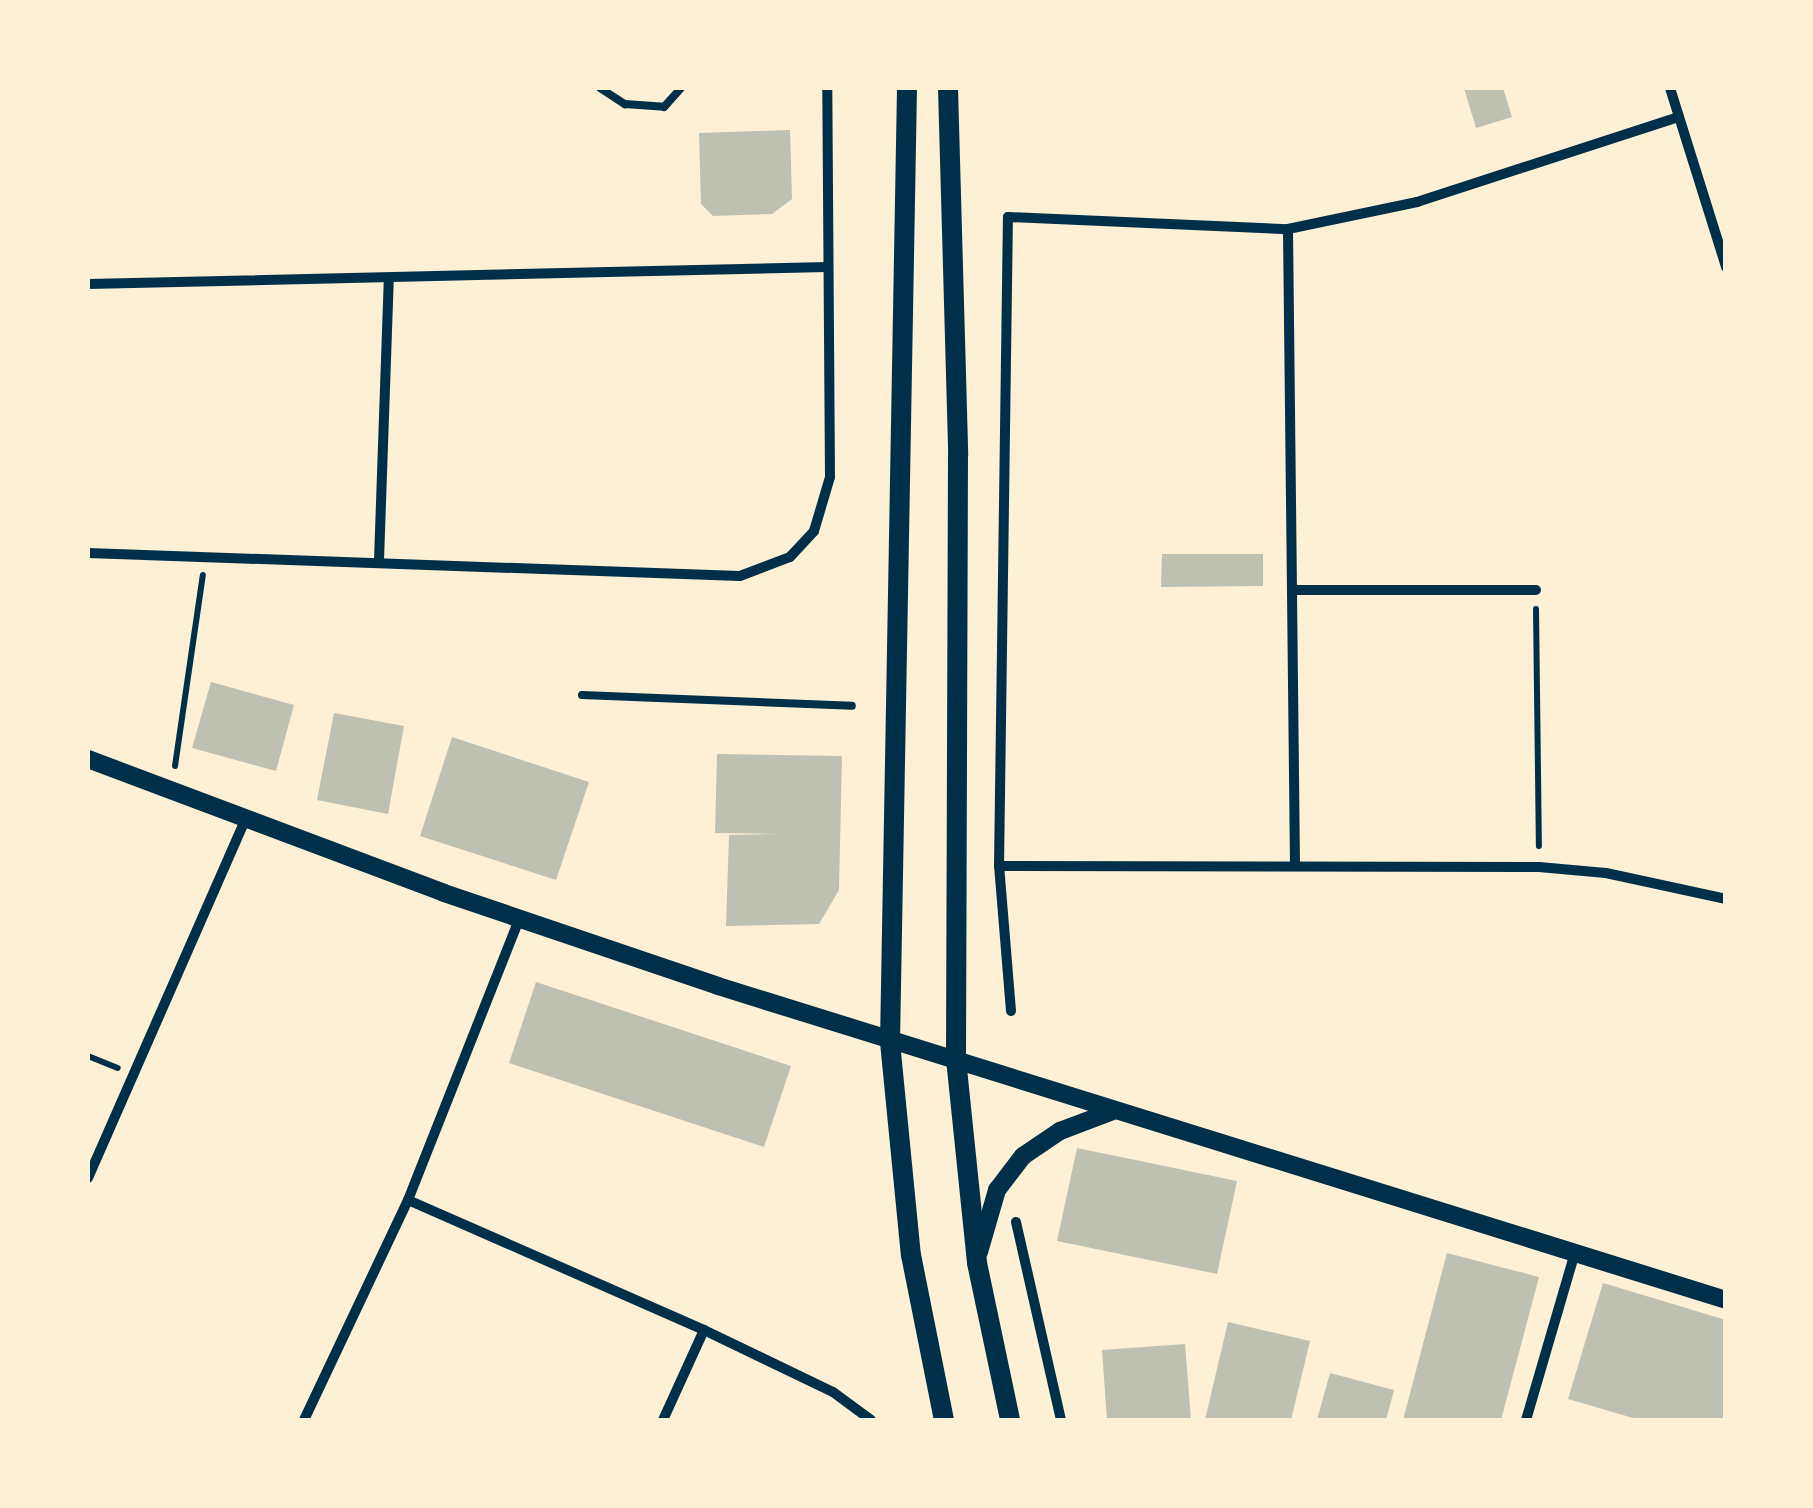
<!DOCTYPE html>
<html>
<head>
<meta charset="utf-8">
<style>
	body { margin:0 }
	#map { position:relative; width:1813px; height:1508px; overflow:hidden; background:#fdf0d5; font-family:"Fira Sans Condensed",sans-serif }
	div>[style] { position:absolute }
	.building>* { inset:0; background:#bec0b2 }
	.path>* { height:6px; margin:-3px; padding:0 3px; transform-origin:3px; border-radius:3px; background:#003049 }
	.service>* { height:8px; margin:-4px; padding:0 4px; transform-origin:4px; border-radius:4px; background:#003049 }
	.minor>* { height:10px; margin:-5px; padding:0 5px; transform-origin:5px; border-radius:5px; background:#003049 }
	.tertiary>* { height:18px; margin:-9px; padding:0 9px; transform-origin:9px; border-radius:9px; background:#003049 }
	.secondary>* { height:20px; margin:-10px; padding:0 10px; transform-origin:10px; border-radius:10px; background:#003049 }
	span { translate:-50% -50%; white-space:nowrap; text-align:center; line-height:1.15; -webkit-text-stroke:8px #fdf0d5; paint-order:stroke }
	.frame { position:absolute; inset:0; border:90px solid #fdf0d5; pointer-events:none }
</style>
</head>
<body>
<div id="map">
	<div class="building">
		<div style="clip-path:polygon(1464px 88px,1503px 88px,1512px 117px,1476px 128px)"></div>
		<div style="clip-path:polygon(790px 130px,792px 199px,772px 214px,713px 216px,701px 204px,699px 133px)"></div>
		<div style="clip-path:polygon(1162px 554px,1263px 554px,1263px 586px,1161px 587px)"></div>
		<div style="clip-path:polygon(211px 682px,294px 705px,276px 771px,192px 748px)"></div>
		<div style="clip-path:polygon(334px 713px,404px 726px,388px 814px,317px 800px)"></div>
		<div style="clip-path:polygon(452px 737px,589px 782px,556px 880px,420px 836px)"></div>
		<div style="clip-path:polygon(717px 754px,842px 756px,839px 890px,819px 924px,726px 926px,729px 835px,780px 834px,715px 833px)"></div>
		<div style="clip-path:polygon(536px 982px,791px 1066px,764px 1147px,509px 1063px)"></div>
		<div style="clip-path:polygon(1077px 1148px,1237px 1181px,1217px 1274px,1057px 1241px)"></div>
		<div style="clip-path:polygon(1447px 1253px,1539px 1277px,1501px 1420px,1403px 1420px)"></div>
		<div style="clip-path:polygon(1603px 1283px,1726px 1320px,1725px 1420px,1640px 1420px,1568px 1399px)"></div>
		<div style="clip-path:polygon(1228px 1322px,1310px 1341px,1291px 1420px,1205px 1420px)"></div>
		<div style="clip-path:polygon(1185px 1344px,1191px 1420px,1107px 1420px,1102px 1350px)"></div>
		<div style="clip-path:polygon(1330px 1373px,1394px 1390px,1386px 1420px,1317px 1420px)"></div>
	</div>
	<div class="path">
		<div style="left:1536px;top:609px;width:237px;rotate:89.3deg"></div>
		<div style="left:175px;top:766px;width:193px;rotate:-81.7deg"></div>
		<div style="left:88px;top:1056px;width:32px;rotate:22deg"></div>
	</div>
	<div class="service">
		<div style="left:600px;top:88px;width:30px;rotate:33deg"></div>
		<div style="left:625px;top:104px;width:39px;rotate:4deg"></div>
		<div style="left:664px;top:107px;width:25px;rotate:-48deg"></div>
		<div style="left:582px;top:695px;width:270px;rotate:2.3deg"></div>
	</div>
	<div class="minor">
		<div style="left:1670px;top:88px;width:188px;rotate:72.6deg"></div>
		<div style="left:1288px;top:229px;width:633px;rotate:89.37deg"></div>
		<div style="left:88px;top:284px;width:739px;rotate:-1.32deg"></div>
		<div style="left:88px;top:553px;width:652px;rotate:2.02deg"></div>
		<div style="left:740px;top:576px;width:53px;rotate:-20.8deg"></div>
		<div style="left:790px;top:557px;width:35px;rotate:-47deg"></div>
		<div style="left:814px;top:531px;width:56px;rotate:-73.5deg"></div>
		<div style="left:830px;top:477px;width:389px;rotate:-90.4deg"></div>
		<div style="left:379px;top:560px;width:282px;rotate:-88deg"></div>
		<div style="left:1293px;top:590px;width:243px"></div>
		<div style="left:999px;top:866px;width:540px;rotate:0.11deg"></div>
		<div style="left:1539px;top:867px;width:67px;rotate:5.1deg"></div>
		<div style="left:1606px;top:873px;width:123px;rotate:12.2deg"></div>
		<div style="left:1011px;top:1011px;width:145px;rotate:-94.7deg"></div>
		<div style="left:999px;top:866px;width:649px;rotate:-89.21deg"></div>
		<div style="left:1008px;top:217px;width:280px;rotate:2.5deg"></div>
		<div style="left:1288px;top:229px;width:132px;rotate:-11.8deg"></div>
		<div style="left:1417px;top:202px;width:275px;rotate:-18deg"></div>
		<div style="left:88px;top:1178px;width:391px;rotate:-66.3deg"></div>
		<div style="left:408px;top:1200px;width:323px;rotate:23.7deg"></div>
		<div style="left:704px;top:1330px;width:143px;rotate:25.7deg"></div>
		<div style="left:833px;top:1392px;width:47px;rotate:36.4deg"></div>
		<div style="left:1016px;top:1222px;width:203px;rotate:77.2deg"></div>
		<div style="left:304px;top:1420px;width:243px;rotate:-64.7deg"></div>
		<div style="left:408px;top:1200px;width:301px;rotate:-68.4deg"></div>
		<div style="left:663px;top:1420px;width:99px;rotate:-65.5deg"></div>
		<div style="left:1526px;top:1420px;width:175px;rotate:-73.7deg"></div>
	</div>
	<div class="tertiary">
		<div style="left:88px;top:759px;width:380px;rotate:20.6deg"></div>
		<div style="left:444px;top:893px;width:289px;rotate:18.7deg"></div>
		<div style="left:718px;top:986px;width:1056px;rotate:17.3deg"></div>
		<div style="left:979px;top:1252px;width:65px;rotate:-73.8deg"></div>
		<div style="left:997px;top:1190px;width:43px;rotate:-52.6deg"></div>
		<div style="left:1023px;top:1156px;width:45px;rotate:-34deg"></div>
		<div style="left:1060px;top:1131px;width:57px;rotate:-20.7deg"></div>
	</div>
	<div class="secondary">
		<div style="left:907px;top:88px;width:954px;rotate:91.02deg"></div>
		<div style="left:890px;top:1042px;width:214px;rotate:84.4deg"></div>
		<div style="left:911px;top:1255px;width:168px;rotate:78.7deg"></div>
		<div style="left:948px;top:88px;width:367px;rotate:88.4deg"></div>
		<div style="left:958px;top:455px;width:604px;rotate:90.19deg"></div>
		<div style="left:956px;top:1059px;width:205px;rotate:84.1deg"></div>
		<div style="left:977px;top:1263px;width:160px;rotate:78.1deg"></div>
	</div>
	<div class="frame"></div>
</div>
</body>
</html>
